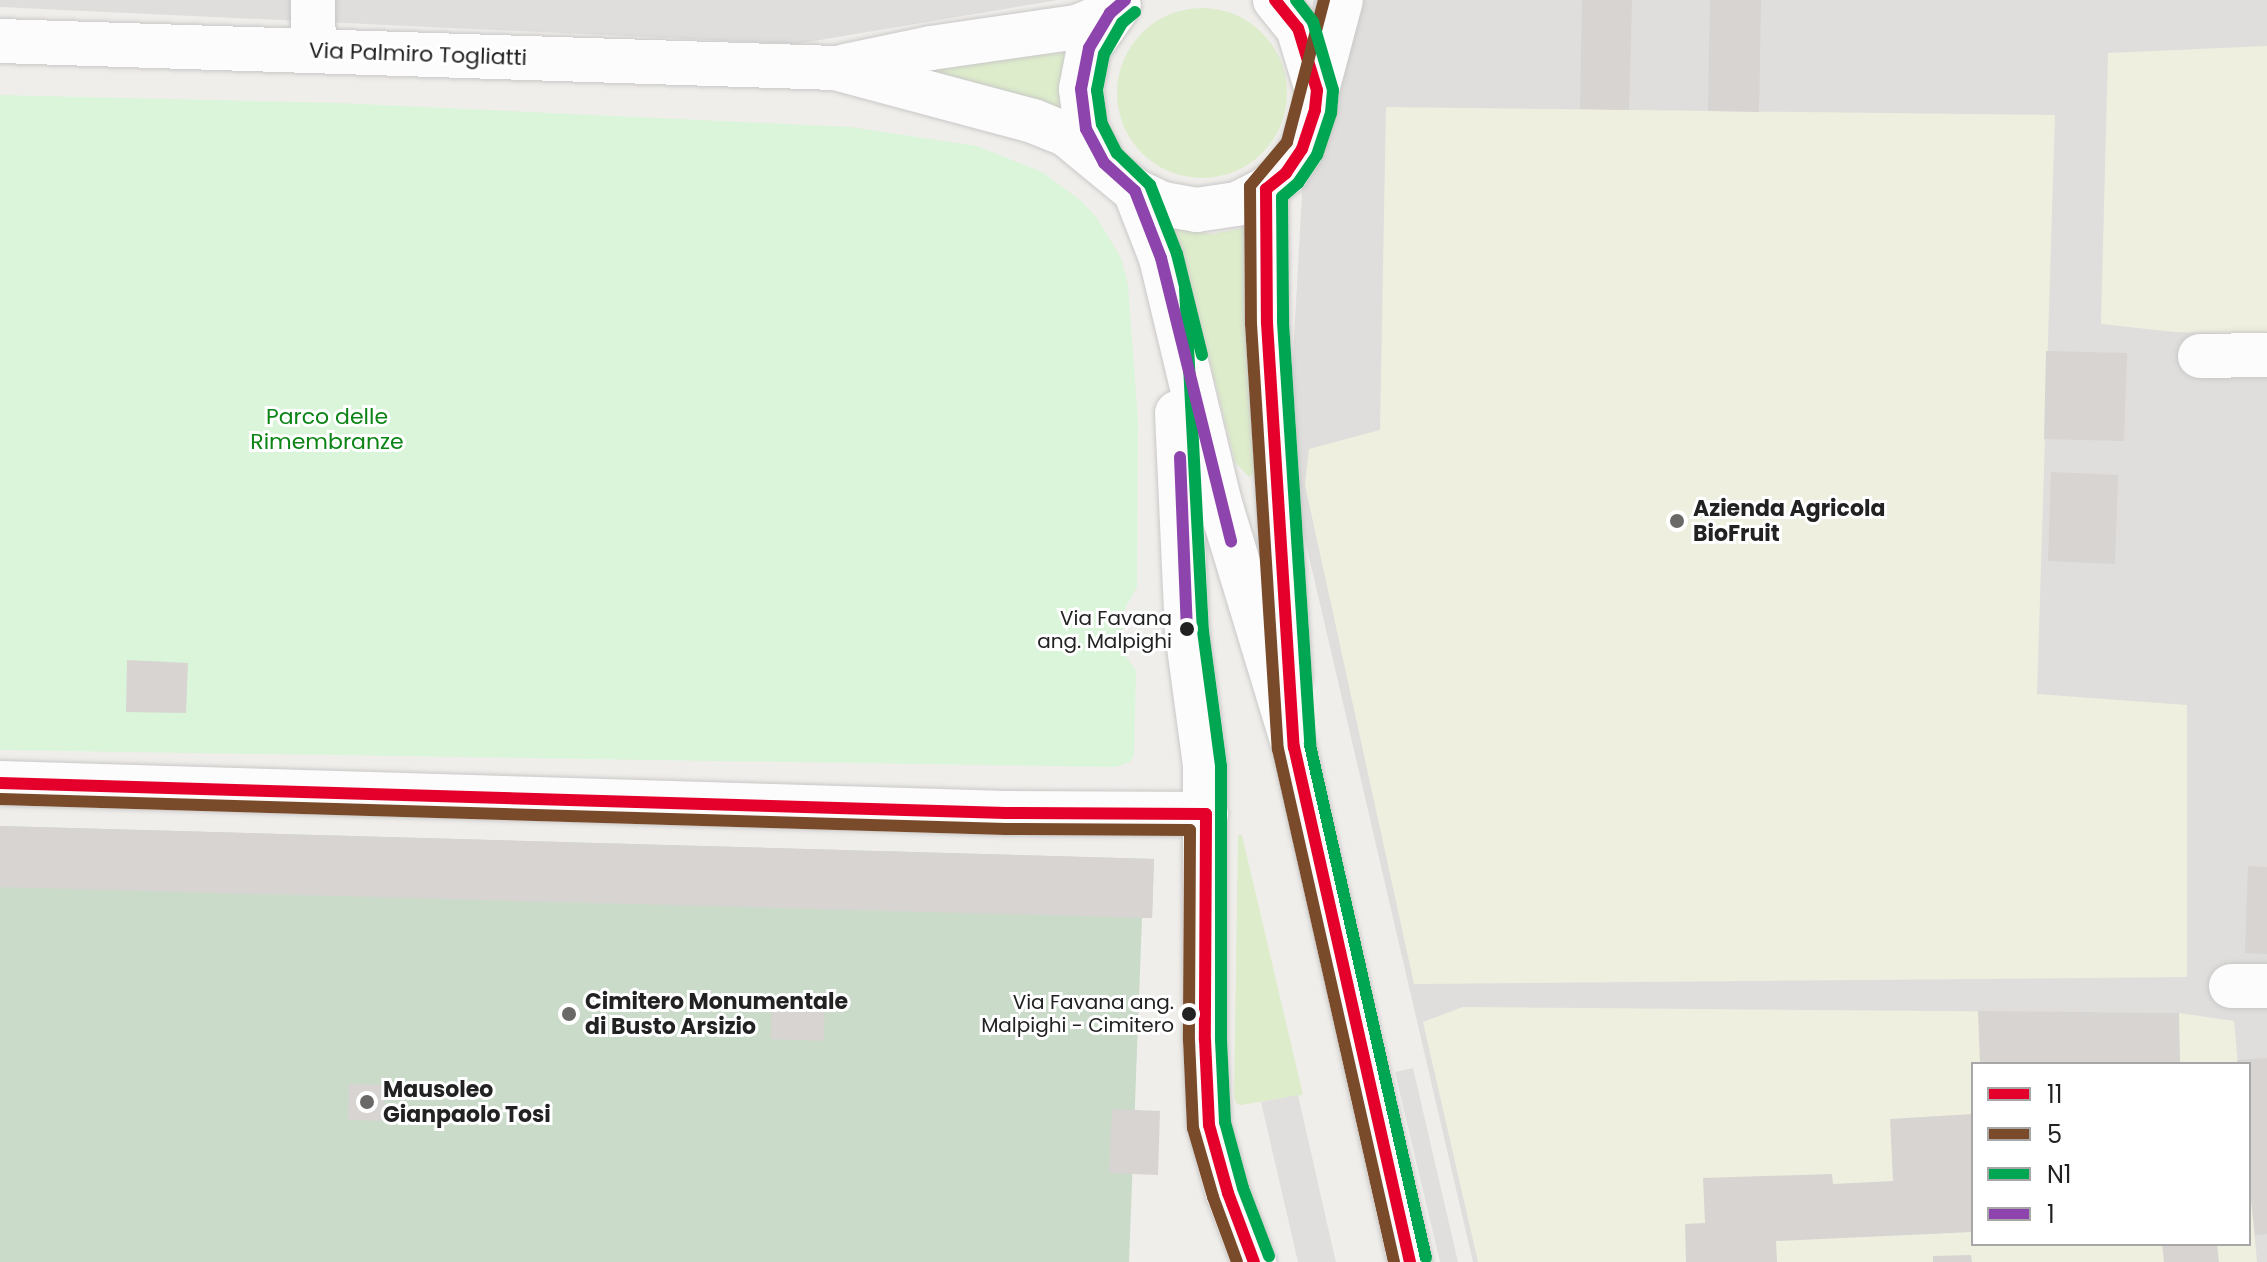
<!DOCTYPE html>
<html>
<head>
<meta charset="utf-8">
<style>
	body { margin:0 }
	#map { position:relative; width:2267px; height:1262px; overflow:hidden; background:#f0eeeb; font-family:Poppins,sans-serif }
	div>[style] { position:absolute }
	.residential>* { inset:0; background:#dfdedc }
	.farmland>* { inset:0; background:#efefdf }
	.grass>* { inset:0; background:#ddeccb }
	.round { border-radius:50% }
	.cemetery>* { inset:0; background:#cadbca }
	.park>* { inset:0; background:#daf5da }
	.parking>* { inset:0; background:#e0dfde }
	.building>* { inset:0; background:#d7d4d2 }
	.roads { filter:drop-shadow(0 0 2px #c9c8c7) drop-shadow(0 0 2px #c9c8c7) }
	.minor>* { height:44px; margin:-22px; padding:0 22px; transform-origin:22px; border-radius:22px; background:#fdfcfc }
	.bus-1>* { height:12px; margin:-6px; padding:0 6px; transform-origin:6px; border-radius:6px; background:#e4002b }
	.bus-2>* { height:12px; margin:-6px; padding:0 6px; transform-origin:6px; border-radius:6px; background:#7a4b2a }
	.bus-3>* { height:12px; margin:-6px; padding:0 6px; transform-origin:6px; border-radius:6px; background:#00a651 }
	.bus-4>* { height:12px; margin:-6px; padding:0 6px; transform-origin:6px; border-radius:6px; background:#8e44ad }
	.dots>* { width:22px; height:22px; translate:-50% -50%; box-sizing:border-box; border:4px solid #fff; border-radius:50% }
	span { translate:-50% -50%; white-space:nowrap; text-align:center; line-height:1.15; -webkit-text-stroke:6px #fff; paint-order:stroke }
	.bus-label { font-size:20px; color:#222 }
	.right { translate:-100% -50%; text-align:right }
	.street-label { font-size:22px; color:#222 }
	.park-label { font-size:22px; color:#0c8416 }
	.poi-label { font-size:22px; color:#222; font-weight:700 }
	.left { translate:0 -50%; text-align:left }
	.legend { position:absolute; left:1971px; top:1062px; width:280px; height:184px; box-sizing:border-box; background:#fff; border:2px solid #a7a7a7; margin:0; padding:10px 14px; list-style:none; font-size:24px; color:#222 }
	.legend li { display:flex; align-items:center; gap:16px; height:40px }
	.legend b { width:40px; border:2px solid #a7a7a7 }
</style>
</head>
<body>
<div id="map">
	<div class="residential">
		<div style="clip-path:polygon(0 0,1058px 0,796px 44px,0 7px)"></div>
		<div style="clip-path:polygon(evenodd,1313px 0,2267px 0,2267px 1262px,1473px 1262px,1287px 462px,1313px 0,1973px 1064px,2249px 1064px,2249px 1244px,1973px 1244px,1973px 1064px)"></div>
	</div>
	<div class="farmland">
		<div style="clip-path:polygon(2267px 46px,2267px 335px,2175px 332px,2101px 324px,2108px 53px)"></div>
		<div style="clip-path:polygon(1386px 107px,2055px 115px,2037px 694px,2187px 705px,2187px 977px,1414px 984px,1305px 485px,1309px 449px,1380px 430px)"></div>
		<div style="clip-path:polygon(1463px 1007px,2179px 1013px,2234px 1021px,2238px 1064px,1973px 1064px,1973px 1244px,2249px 1244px,2249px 1178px,2257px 1262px,1478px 1262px,1423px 1022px)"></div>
	</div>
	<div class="grass">
		<div class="round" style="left:1117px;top:8px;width:170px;height:170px"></div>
		<div style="clip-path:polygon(1071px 52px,1065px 109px,932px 80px,930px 69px,933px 65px)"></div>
		<div style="clip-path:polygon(1244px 228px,1257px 471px,1249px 477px,1235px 462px,1194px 296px,1171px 229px,1212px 234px)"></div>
		<div style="clip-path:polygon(1238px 835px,1242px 835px,1303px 1095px,1241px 1105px,1237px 1104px,1234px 1097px)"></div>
	</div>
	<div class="cemetery">
		<div style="clip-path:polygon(0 826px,1154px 859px,1152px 918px,1142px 918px,1129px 1262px,0 1262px)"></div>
	</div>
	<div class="park">
		<div style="clip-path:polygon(0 95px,339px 103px,850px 127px,977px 146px,1042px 172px,1080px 200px,1097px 218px,1121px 258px,1128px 285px,1138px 421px,1137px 587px,1125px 608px,1123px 652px,1136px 671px,1134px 755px,1130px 762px,1115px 767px,0 750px)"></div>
	</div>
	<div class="parking">
		<div style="clip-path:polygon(1413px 1068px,1458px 1262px,1440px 1262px,1395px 1072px)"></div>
		<div style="clip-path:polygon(1298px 1095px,1334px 1254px,1336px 1262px,1298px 1262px,1261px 1102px)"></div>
	</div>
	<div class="building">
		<div style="clip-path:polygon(1582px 0,1632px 0,1629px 110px,1580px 109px)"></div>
		<div style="clip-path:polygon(1710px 0,1761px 0,1759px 112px,1708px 111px)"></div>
		<div style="clip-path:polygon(2046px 351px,2127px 353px,2124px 441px,2044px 439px)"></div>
		<div style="clip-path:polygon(2051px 472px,2118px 475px,2115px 564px,2048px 561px)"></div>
		<div style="clip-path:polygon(127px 660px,188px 663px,186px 713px,126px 712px)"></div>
		<div style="clip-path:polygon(0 826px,1154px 859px,1152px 918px,0 887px)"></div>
		<div style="clip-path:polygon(2248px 866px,2267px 867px,2267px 954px,2245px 953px)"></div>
		<div style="clip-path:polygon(772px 996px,825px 997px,824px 1041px,771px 1039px)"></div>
		<div style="clip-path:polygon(1978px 1011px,2179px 1013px,2180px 1064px,1980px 1064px)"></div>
		<div style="clip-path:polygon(2267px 1058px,2267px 1234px,2255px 1235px,2249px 1178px,2249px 1064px,2238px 1064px,2237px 1060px)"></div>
		<div style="clip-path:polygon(349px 1084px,385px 1085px,384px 1121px,348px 1120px)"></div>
		<div style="clip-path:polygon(1112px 1109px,1160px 1111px,1158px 1175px,1109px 1173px)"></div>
		<div style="clip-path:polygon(1973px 1114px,1973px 1232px,1776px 1241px,1777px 1262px,1686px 1262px,1685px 1224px,1705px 1223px,1703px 1178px,1832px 1174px,1833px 1184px,1893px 1181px,1890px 1119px)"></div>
		<div style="clip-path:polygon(2162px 1244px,2217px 1244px,2219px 1262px,2164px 1262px)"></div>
		<div style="clip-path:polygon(1971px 1255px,1972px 1262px,1933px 1262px,1933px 1256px)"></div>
	</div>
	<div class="roads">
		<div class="minor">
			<div style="left:313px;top:0;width:51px;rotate:88.9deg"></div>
			<div style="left:1275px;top:0;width:36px;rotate:51deg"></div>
			<div style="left:1298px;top:28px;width:65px;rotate:73deg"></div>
			<div style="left:0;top:41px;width:835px;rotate:1.85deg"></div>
			<div style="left:835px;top:68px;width:205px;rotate:15deg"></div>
			<div style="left:1033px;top:121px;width:37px;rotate:22deg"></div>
			<div style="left:1067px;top:135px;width:88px;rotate:39.5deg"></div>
			<div style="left:1135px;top:191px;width:31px;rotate:25deg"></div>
			<div style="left:1163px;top:204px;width:34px;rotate:10deg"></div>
			<div style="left:1196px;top:210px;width:41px;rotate:-8.3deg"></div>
			<div style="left:1237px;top:204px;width:33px;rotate:-27deg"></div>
			<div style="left:1266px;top:189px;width:26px;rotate:-39deg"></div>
			<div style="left:1286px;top:173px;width:29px;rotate:-56deg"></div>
			<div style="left:1302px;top:149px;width:41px;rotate:-71.6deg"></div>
			<div style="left:1315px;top:110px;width:20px;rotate:-84deg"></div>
			<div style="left:1317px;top:90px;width:93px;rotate:-75.1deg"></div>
			<div style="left:845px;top:66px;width:88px;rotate:-11.8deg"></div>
			<div style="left:931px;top:48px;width:148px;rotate:-8.2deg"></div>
			<div style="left:1077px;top:27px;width:36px;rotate:-23deg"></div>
			<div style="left:1104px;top:163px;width:38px;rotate:-118deg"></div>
			<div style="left:1086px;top:129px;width:40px;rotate:-97.1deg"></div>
			<div style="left:1081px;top:89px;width:42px;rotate:-79deg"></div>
			<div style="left:1089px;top:48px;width:52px;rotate:-55.1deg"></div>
			<div style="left:1266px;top:189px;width:134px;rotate:89.6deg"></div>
			<div style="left:1267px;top:323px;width:355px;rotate:86.3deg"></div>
			<div style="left:1135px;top:191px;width:72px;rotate:68.8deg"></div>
			<div style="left:1161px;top:258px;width:249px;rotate:76.5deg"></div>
			<div style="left:1219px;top:500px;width:258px;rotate:73.1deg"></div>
			<div style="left:1294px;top:747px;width:528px;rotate:77.31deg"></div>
			<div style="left:2200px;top:356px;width:67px;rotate:-0.9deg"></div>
			<div style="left:1177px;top:413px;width:219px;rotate:87.4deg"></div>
			<div style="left:1187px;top:632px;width:135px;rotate:82.3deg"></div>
			<div style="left:1205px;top:766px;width:274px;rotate:90deg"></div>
			<div style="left:1205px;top:1040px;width:85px;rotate:87.3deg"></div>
			<div style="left:1209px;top:1125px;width:71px;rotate:74.4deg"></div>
			<div style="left:1228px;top:1193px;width:74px;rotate:69.4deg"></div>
			<div style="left:0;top:783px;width:1006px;rotate:1.71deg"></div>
			<div style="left:1006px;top:813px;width:200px;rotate:0.3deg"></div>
			<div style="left:2231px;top:986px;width:36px"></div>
		</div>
	</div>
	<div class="bus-1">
		<div style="left:1275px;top:0;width:36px;rotate:51deg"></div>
		<div style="left:1298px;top:28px;width:65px;rotate:73deg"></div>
		<div style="left:1317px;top:90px;width:20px;rotate:96deg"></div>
		<div style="left:1315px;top:110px;width:41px;rotate:108.4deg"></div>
		<div style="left:1302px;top:149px;width:29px;rotate:124deg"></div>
		<div style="left:1286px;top:173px;width:26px;rotate:141deg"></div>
		<div style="left:1266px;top:189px;width:134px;rotate:89.6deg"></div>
		<div style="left:1267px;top:323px;width:425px;rotate:86.4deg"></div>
		<div style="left:1294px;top:747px;width:528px;rotate:77.31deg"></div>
		<div style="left:0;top:783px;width:1006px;rotate:1.71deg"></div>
		<div style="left:1006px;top:813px;width:200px;rotate:0.3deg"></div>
		<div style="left:1206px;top:814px;width:226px;rotate:90.3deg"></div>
		<div style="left:1205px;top:1040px;width:85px;rotate:87.3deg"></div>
		<div style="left:1209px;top:1125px;width:71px;rotate:74.4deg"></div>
		<div style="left:1228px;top:1193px;width:74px;rotate:69.4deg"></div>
	</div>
	<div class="bus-2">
		<div style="left:1324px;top:0;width:147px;rotate:104.6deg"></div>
		<div style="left:1287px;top:142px;width:57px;rotate:130.1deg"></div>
		<div style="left:1250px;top:186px;width:138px;rotate:89.6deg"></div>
		<div style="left:1251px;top:324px;width:426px;rotate:86.4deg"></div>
		<div style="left:1278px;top:749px;width:526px;rotate:77.26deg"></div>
		<div style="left:0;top:799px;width:1006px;rotate:1.71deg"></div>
		<div style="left:1006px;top:829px;width:184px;rotate:0.3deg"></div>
		<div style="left:1190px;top:830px;width:210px;rotate:90.3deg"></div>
		<div style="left:1189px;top:1040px;width:88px;rotate:87.4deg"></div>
		<div style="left:1193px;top:1128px;width:72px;rotate:73.8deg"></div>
		<div style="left:1213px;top:1197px;width:69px;rotate:69.7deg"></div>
	</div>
	<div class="bus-3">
		<div style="left:1296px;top:0;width:28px;rotate:52deg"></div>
		<div style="left:1313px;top:22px;width:71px;rotate:73.6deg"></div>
		<div style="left:1333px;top:90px;width:23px;rotate:95deg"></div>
		<div style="left:1331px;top:113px;width:44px;rotate:108.4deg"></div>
		<div style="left:1317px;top:155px;width:34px;rotate:124deg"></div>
		<div style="left:1298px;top:183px;width:21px;rotate:139deg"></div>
		<div style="left:1282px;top:197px;width:125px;rotate:89.5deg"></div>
		<div style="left:1283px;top:322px;width:424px;rotate:86.3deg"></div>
		<div style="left:1310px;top:745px;width:526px;rotate:77.26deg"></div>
		<div style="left:1135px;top:12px;width:17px;rotate:140deg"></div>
		<div style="left:1122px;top:23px;width:36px;rotate:120deg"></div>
		<div style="left:1104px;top:54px;width:37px;rotate:101deg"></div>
		<div style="left:1097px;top:90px;width:34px;rotate:82deg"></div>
		<div style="left:1102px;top:124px;width:33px;rotate:63deg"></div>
		<div style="left:1117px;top:153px;width:46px;rotate:44.1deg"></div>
		<div style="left:1150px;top:185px;width:74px;rotate:68.6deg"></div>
		<div style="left:1177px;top:254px;width:104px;rotate:76.1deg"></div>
		<div style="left:1185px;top:289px;width:342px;rotate:87deg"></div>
		<div style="left:1203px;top:631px;width:136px;rotate:82.4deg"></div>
		<div style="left:1221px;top:766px;width:274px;rotate:90deg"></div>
		<div style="left:1221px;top:1040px;width:82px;rotate:87.2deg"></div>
		<div style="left:1225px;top:1122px;width:68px;rotate:74.7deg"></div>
		<div style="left:1243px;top:1188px;width:73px;rotate:69.1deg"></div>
	</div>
	<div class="bus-4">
		<div style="left:1125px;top:0;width:20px;rotate:139deg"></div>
		<div style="left:1110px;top:13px;width:41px;rotate:121deg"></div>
		<div style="left:1089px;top:48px;width:42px;rotate:101deg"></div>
		<div style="left:1081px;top:89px;width:40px;rotate:82.9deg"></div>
		<div style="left:1086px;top:129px;width:38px;rotate:62deg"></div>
		<div style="left:1104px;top:163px;width:42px;rotate:42.1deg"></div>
		<div style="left:1135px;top:191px;width:72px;rotate:68.8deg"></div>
		<div style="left:1161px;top:258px;width:292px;rotate:76.1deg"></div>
		<div style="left:1180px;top:457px;width:175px;rotate:87.7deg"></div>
	</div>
	<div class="dots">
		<div style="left:1677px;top:521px;background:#6a6968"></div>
		<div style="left:1187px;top:629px;background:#222"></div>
		<div style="left:569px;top:1014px;background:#6a6968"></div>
		<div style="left:1189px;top:1014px;background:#222"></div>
		<div style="left:367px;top:1102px;background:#6a6968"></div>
	</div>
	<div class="bus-label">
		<span class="right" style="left:1172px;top:630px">Via Favana<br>ang. Malpighi</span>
		<span class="right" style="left:1174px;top:1014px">Via Favana ang.<br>Malpighi - Cimitero</span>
	</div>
	<div class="street-label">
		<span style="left:418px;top:54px;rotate:2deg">Via Palmiro Togliatti</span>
	</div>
	<div class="park-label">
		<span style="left:327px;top:429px">Parco delle<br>Rimembranze</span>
	</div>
	<div class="poi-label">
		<span class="left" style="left:1693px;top:521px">Azienda Agricola<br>BioFruit</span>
		<span class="left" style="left:585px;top:1014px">Cimitero Monumentale<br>di Busto Arsizio</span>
		<span class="left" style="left:383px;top:1102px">Mausoleo<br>Gianpaolo Tosi</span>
	</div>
	<ul class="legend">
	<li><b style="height:10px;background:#e4002b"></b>11</li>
	<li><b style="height:10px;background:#7a4b2a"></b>5</li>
	<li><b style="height:10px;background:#00a651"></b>N1</li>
	<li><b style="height:10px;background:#8e44ad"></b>1</li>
	</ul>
</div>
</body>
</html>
